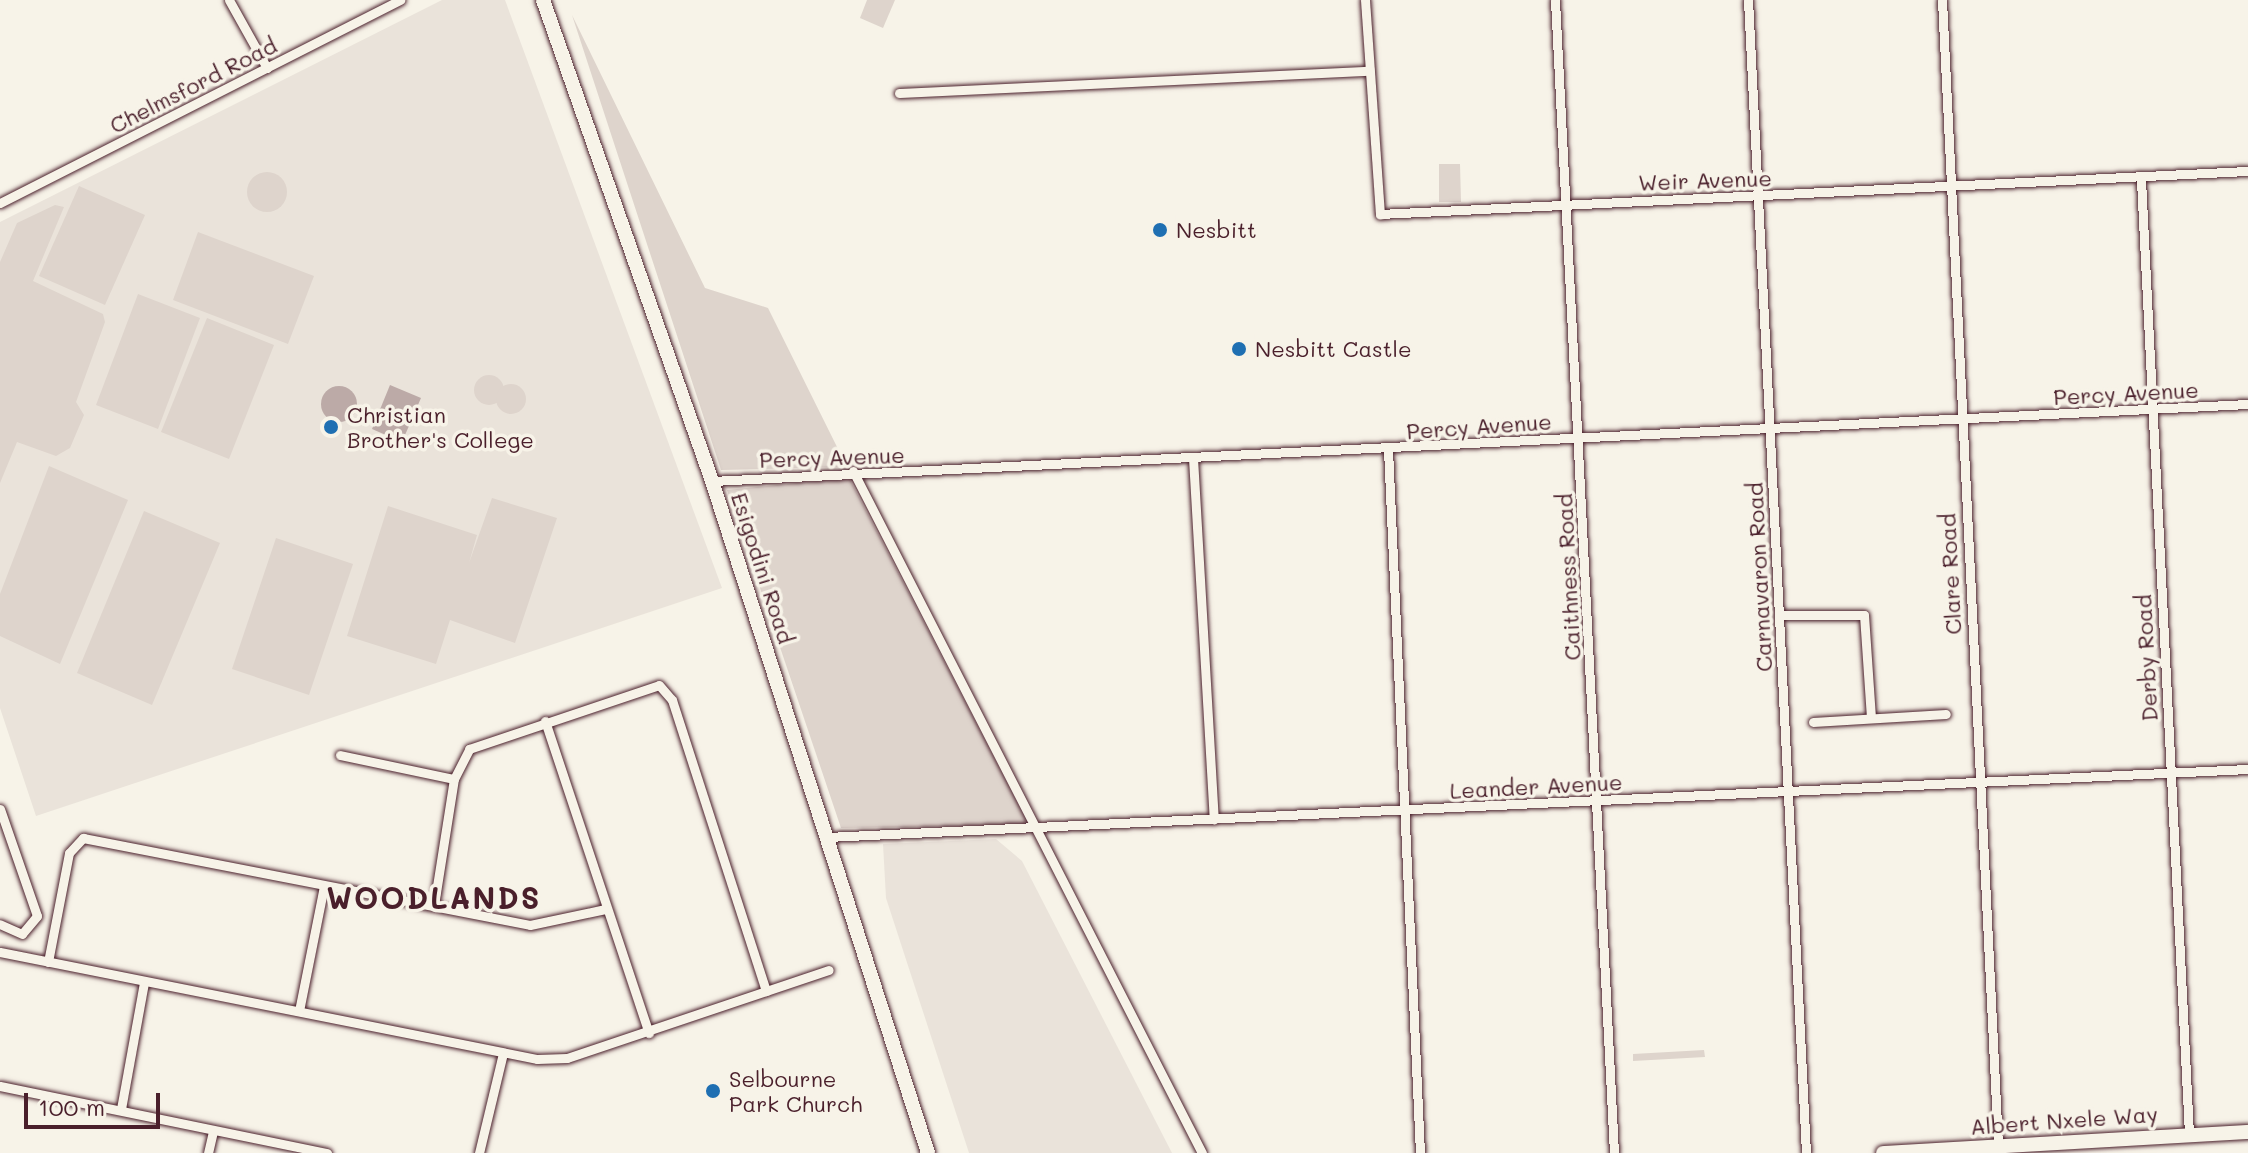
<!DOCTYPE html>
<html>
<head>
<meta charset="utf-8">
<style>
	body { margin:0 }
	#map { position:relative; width:2248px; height:1153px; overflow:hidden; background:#f7f3e8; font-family:Mali,sans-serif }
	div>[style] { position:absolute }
	.built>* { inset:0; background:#eae3da }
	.green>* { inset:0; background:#ded4cc }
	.round { border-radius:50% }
	.water>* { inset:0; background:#bcaaa7 }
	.roads { filter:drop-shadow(0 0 2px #4a1f2b) drop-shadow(0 0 2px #4a1f2b) }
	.minor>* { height:9px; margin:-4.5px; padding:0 4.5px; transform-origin:4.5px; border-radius:4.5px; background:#f7f3e8 }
	.secondary>* { height:14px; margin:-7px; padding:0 7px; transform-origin:7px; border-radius:7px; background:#f7f3e8 }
	.dots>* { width:22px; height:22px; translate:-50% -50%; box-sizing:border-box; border:4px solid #f7f3e8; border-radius:50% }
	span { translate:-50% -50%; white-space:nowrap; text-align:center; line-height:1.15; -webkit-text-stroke:7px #f7f3e8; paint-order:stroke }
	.street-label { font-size:22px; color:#4a1f2b }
	.poi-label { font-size:22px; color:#4a1f2b }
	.left { translate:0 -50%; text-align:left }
	.district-label { font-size:30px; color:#4a1f2b; font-weight:700; letter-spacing:2px }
	.scale { position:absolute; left:24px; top:1093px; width:136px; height:36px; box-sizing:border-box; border:4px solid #4a1f2b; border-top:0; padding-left:10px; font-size:24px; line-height:28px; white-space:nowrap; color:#4a1f2b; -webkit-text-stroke:6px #f7f3e8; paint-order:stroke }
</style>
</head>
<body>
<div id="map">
	<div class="built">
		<div style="clip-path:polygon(442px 0,505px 0,722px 588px,36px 816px,0 708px,0 222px)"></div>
		<div style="clip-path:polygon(996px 839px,1022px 861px,1172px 1153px,969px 1153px,886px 898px,883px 844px)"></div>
	</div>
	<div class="green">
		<div style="clip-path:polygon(867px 0,895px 0,883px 28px,860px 18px)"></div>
		<div style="clip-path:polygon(572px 15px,705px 288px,768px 308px,842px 457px,839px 467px,721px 470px)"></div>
		<div style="clip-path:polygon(1439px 164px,1460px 164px,1461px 202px,1439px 202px)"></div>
		<div class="round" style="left:247px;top:172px;width:40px;height:40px"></div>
		<div style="clip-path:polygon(79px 186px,145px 215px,105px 305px,39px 276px)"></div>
		<div style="clip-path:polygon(55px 205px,64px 207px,33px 281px,103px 314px,105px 322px,76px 402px,84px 415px,70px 448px,56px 456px,17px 442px,0 483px,0 262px,17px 223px)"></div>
		<div style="clip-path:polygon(198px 232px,314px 276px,288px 344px,173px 300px)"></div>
		<div style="clip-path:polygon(138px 294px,200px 318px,158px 429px,96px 405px)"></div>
		<div style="clip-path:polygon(207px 318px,274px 345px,229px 459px,161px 432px)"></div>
		<div class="round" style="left:474px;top:375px;width:30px;height:30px"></div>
		<div class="round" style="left:496px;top:384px;width:30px;height:30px"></div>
		<div style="clip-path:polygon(49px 466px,128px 500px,60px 664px,0 636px,0 594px)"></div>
		<div style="clip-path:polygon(849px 478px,1026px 819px,1023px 825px,841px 828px,727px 490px)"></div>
		<div style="clip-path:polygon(492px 498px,557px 518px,515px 643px,450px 620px,436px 664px,347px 636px,388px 506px,477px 535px,469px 563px)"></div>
		<div style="clip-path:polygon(144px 511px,220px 543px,152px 705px,77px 673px)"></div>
		<div style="clip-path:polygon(276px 538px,353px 564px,309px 695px,232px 669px)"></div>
		<div style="clip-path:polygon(1704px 1050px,1705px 1057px,1633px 1061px,1633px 1054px)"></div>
	</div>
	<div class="water">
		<div style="clip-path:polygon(390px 385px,421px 398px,402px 442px,372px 429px)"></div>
		<div class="round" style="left:321px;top:386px;width:36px;height:36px"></div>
	</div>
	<div class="roads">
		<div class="minor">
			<div style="left:229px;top:0;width:78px;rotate:60.8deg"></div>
			<div style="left:1365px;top:0;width:215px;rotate:86deg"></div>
			<div style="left:1380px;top:214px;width:869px;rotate:-2.84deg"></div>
			<div style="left:1555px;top:0;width:1155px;rotate:87.07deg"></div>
			<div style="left:1748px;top:0;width:1154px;rotate:87.12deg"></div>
			<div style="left:1942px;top:0;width:1148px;rotate:87.2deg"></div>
			<div style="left:899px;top:93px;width:471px;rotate:-2.7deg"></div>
			<div style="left:2141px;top:180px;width:955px;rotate:87.12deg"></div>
			<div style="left:0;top:203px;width:449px;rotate:-26.9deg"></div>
			<div style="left:1388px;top:449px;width:705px;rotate:87.4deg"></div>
			<div style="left:1193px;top:458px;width:362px;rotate:86.7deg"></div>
			<div style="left:853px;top:471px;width:766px;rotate:62.9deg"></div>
			<div style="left:712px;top:481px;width:1538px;rotate:-2.87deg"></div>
			<div style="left:1779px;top:615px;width:85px"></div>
			<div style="left:1864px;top:615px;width:103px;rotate:86.1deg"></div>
			<div style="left:545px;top:721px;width:329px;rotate:71.6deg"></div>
			<div style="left:1813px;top:722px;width:133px;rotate:-3.4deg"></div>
			<div style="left:340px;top:755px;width:116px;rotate:11.9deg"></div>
			<div style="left:0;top:809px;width:113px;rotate:70.9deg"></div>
			<div style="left:37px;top:916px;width:23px;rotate:130deg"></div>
			<div style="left:22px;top:934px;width:24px;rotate:-156deg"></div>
			<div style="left:827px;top:837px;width:1423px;rotate:-2.74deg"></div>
			<div style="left:434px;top:905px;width:128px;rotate:-81deg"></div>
			<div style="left:454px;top:779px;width:34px;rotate:-63deg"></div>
			<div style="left:469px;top:749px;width:200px;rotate:-18.6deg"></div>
			<div style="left:659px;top:685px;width:20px;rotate:49deg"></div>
			<div style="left:672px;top:700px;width:306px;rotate:72.1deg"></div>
			<div style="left:0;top:952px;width:548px;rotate:11.27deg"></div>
			<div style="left:537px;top:1059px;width:30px;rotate:-2deg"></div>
			<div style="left:567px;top:1058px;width:276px;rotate:-18.6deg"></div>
			<div style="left:48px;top:962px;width:111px;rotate:-79.1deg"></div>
			<div style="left:69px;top:853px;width:21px;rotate:-47deg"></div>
			<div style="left:83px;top:838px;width:455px;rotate:11deg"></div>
			<div style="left:530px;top:925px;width:77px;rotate:-12deg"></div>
			<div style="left:299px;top:1011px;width:127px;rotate:-78.7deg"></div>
			<div style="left:0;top:1086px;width:334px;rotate:11.6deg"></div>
			<div style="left:121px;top:1109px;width:128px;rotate:-79.7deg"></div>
			<div style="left:208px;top:1153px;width:23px;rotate:-77deg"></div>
			<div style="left:479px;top:1153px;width:103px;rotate:-76.5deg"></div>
		</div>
		<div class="secondary">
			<div style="left:543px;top:0;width:510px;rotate:70.64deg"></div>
			<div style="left:712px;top:481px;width:706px;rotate:72.18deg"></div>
			<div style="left:1883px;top:1153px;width:366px;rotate:-3.3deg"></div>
		</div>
	</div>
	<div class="dots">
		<div style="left:1160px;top:230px;background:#1f6fb2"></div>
		<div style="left:1239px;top:349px;background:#1f6fb2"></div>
		<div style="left:331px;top:427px;background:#1f6fb2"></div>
		<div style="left:713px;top:1091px;background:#1f6fb2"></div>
	</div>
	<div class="street-label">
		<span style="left:193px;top:85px;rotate:-27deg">Chelmsford Road</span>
		<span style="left:1705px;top:180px;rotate:-2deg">Weir Avenue</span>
		<span style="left:2126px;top:393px;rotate:-3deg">Percy Avenue</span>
		<span style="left:1479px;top:426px;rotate:-4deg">Percy Avenue</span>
		<span style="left:832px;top:457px;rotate:-2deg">Percy Avenue</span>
		<span style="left:763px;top:568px;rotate:72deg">Esigodini Road</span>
		<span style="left:1950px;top:574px;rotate:-93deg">Clare Road</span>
		<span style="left:1568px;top:577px;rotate:-93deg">Caithness Road</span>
		<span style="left:1759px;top:577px;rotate:-93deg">Carnavaron Road</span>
		<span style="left:2146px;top:658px;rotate:-93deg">Derby Road</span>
		<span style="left:1536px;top:786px;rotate:-3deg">Leander Avenue</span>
		<span style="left:2064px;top:1120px;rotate:-4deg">Albert Nxele Way</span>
	</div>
	<div class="poi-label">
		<span class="left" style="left:1176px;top:230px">Nesbitt</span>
		<span class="left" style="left:1255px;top:349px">Nesbitt Castle</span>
		<span class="left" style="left:347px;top:427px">Christian<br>Brother's College</span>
		<span class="left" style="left:729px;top:1091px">Selbourne<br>Park Church</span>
	</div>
	<div class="district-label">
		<span style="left:434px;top:897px">WOODLANDS</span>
	</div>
	<div class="scale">100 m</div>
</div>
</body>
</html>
